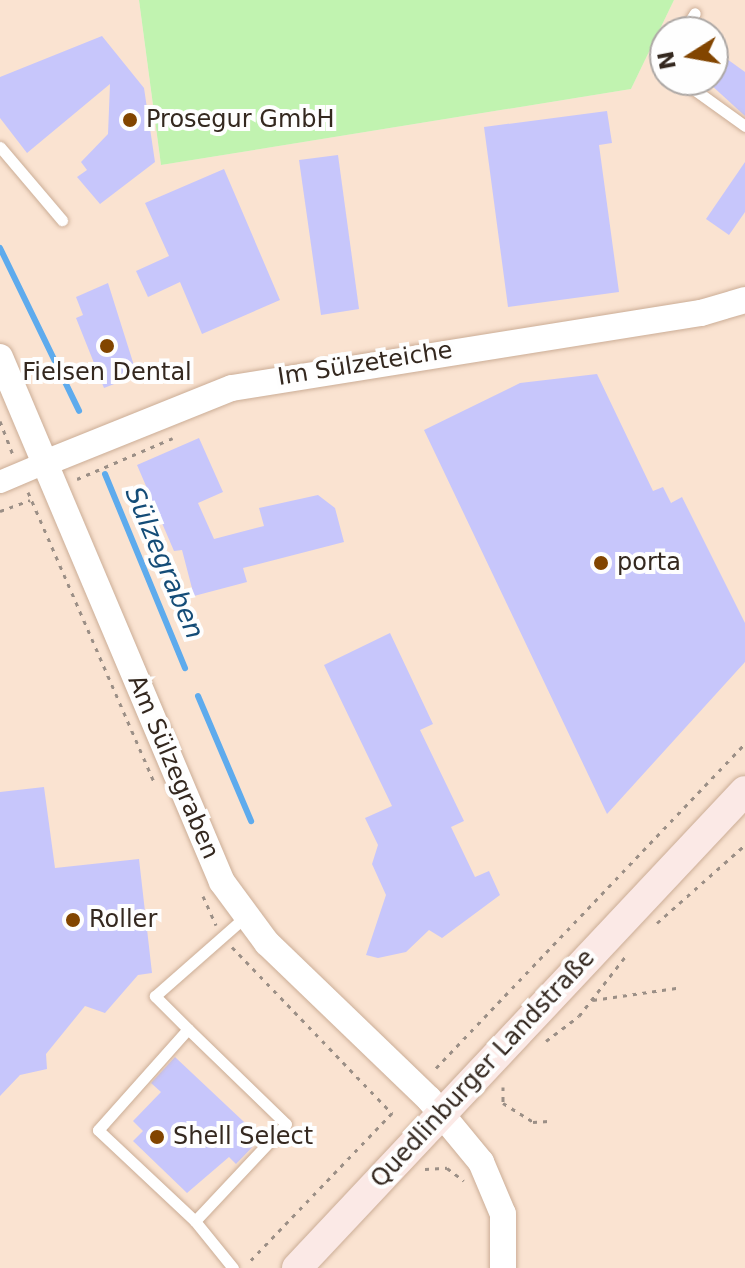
<!DOCTYPE html>
<html>
<head>
<meta charset="utf-8">
<style>
	body { margin:0 }
	#map { position:relative; width:745px; height:1268px; overflow:hidden; background:#fbeee5; font-family:"DejaVu Sans",sans-serif }
	div>[style] { position:absolute }
	.built>* { inset:0; background:#fae3d1 }
	.green>* { inset:0; background:#c1f3b0 }
	.stream>* { height:6px; margin:-3px; padding:0 3px; transform-origin:3px; border-radius:3px; background:#5eabed }
	.building>* { inset:0; background:#c7c6fb }
	.path>* { height:3px; margin-top:-1.5px; transform-origin:0; background:repeating-linear-gradient(90deg,#9b8f86 0 4px,transparent 0 10px) }
	.roads { filter:drop-shadow(0 0 2px #cbad96) drop-shadow(0 0 2px #cbad96) }
	.service>* { height:11px; margin:-5.5px; padding:0 5.5px; transform-origin:5.5px; border-radius:5.5px; background:#fff }
	.minor>* { height:22px; margin:-11px; padding:0 11px; transform-origin:11px; border-radius:11px; background:#fff }
	.tertiary>* { height:26px; margin:-13px; padding:0 13px; transform-origin:13px; border-radius:13px; background:#fff }
	.secondary>* { height:30px; margin:-15px; padding:0 15px; transform-origin:15px; border-radius:15px; background:#fbe9e6 }
	.dots>* { width:22px; height:22px; translate:-50% -50%; box-sizing:border-box; border:4px solid #fefefe; border-radius:50% }
	span { translate:-50% -50%; white-space:nowrap; text-align:center; line-height:1.15; -webkit-text-stroke:8px #fefefe; paint-order:stroke }
	.poi-label { font-size:24px; color:#34281f }
	.left { translate:0 -50%; text-align:left }
	.street-label { font-size:24px; color:#34281f }
	.water-label { font-size:26px; color:#144c77; font-style:italic }
	.north { position:absolute; left:649px; top:16px; width:80px; height:80px; box-sizing:border-box; background:#fefefe; border:2px solid #ada8a5; border-radius:50%; rotate:259deg; font-size:22px; font-weight:700; line-height:32px; text-align:center; color:#34281f }
	.north::after { content:''; display:block; margin:auto; width:28px; height:36px; background:#824500; clip-path:polygon(50% 0,100% 100%,50% 72%,0 100%) }
</style>
</head>
<body>
<div id="map">
	<div class="built">
		<div style="clip-path:polygon(evenodd,0 0,139px 0,161px 165px,631px 89px,674px 0,745px 0,745px 1268px,0 1268px,0 0,665px 32px,713px 32px,713px 80px,665px 80px,665px 32px)"></div>
	</div>
	<div class="green">
		<div style="clip-path:polygon(139px 0,674px 0,631px 89px,161px 165px)"></div>
	</div>
	<div class="stream">
		<div style="left:0;top:248px;width:181px;rotate:64.1deg"></div>
		<div style="left:105px;top:474px;width:210px;rotate:67.6deg"></div>
		<div style="left:198px;top:696px;width:136px;rotate:67deg"></div>
	</div>
	<div class="building">
		<div style="clip-path:polygon(102px 36px,144px 88px,155px 162px,100px 204px,77px 177px,87px 170px,81px 162px,108px 134px,110px 84px,27px 153px,0 118px,0 77px)"></div>
		<div style="clip-path:polygon(727px 59px,745px 72px,745px 116px,710px 84px)"></div>
		<div style="clip-path:polygon(607px 111px,612px 143px,599px 145px,619px 292px,508px 307px,484px 127px)"></div>
		<div style="clip-path:polygon(338px 155px,359px 309px,321px 315px,299px 160px)"></div>
		<div style="clip-path:polygon(745px 162px,745px 212px,729px 235px,706px 219px)"></div>
		<div style="clip-path:polygon(224px 169px,280px 300px,202px 334px,180px 282px,148px 297px,136px 271px,169px 256px,145px 203px)"></div>
		<div style="clip-path:polygon(108px 283px,137px 375px,104px 388px,76px 318px,83px 315px,76px 297px)"></div>
		<div style="clip-path:polygon(597px 374px,653px 491px,663px 487px,671px 503px,682px 497px,745px 623px,745px 662px,607px 814px,424px 430px,520px 383px)"></div>
		<div style="clip-path:polygon(199px 438px,223px 492px,198px 503px,214px 539px,264px 526px,259px 508px,318px 495px,335px 508px,344px 542px,243px 568px,247px 582px,194px 596px,182px 550px,174px 551px,137px 465px)"></div>
		<div style="clip-path:polygon(390px 633px,433px 724px,420px 730px,464px 821px,451px 827px,475px 877px,489px 871px,500px 895px,442px 938px,429px 930px,406px 952px,378px 958px,366px 955px,386px 895px,372px 864px,378px 845px,365px 818px,392px 806px,324px 665px)"></div>
		<div style="clip-path:polygon(44px 787px,55px 868px,139px 859px,152px 973px,138px 975px,105px 1013px,85px 1006px,46px 1054px,47px 1069px,20px 1075px,0 1096px,0 792px)"></div>
		<div style="clip-path:polygon(175px 1057px,261px 1138px,236px 1164px,229px 1157px,187px 1193px,133px 1141px,143px 1131px,133px 1121px,161px 1092px,151px 1083px)"></div>
	</div>
	<div class="path">
		<div style="left:0;top:421px;width:36px;rotate:69deg"></div>
		<div style="left:77px;top:479px;width:104px;rotate:-23.1deg"></div>
		<div style="left:28px;top:492px;width:316px;rotate:66.5deg"></div>
		<div style="left:0;top:511px;width:32px;rotate:-20deg"></div>
		<div style="left:203px;top:896px;width:32px;rotate:66deg"></div>
		<div style="left:657px;top:923px;width:118px;rotate:-41.6deg"></div>
		<div style="left:232px;top:947px;width:231px;rotate:46.1deg"></div>
		<div style="left:392px;top:1113px;width:209px;rotate:133.8deg"></div>
		<div style="left:593px;top:1000px;width:84px;rotate:-8.2deg"></div>
		<div style="left:546px;top:1041px;width:41px;rotate:-37.1deg"></div>
		<div style="left:579px;top:1016px;width:75px;rotate:-52.1deg"></div>
		<div style="left:436px;top:1068px;width:448px;rotate:-46.4deg"></div>
		<div style="left:503px;top:1087px;width:16px;rotate:90deg"></div>
		<div style="left:503px;top:1103px;width:36px;rotate:32deg"></div>
		<div style="left:533px;top:1122px;width:16px;rotate:-4deg"></div>
		<div style="left:425px;top:1169px;width:22px;rotate:-3deg"></div>
		<div style="left:447px;top:1168px;width:21px;rotate:37deg"></div>
	</div>
	<div class="roads">
		<div class="service">
			<div style="left:683px;top:32px;width:22px;rotate:-58deg"></div>
			<div style="left:681px;top:80px;width:79px;rotate:35.7deg"></div>
			<div style="left:0;top:147px;width:96px;rotate:49.7deg"></div>
			<div style="left:188px;top:1029px;width:136px;rotate:44.1deg"></div>
			<div style="left:286px;top:1124px;width:133px;rotate:133.2deg"></div>
			<div style="left:233px;top:1268px;width:60px;rotate:-129deg"></div>
			<div style="left:195px;top:1221px;width:133px;rotate:-136.8deg"></div>
			<div style="left:98px;top:1130px;width:135px;rotate:-48.3deg"></div>
			<div style="left:188px;top:1029px;width:47px;rotate:-135deg"></div>
			<div style="left:155px;top:996px;width:120px;rotate:-41.3deg"></div>
		</div>
		<div class="minor">
			<div style="left:0;top:482px;width:49px;rotate:-22.9deg"></div>
		</div>
		<div class="tertiary">
			<div style="left:0;top:357px;width:570px;rotate:67.08deg"></div>
			<div style="left:222px;top:882px;width:76px;rotate:53.6deg"></div>
			<div style="left:267px;top:943px;width:225px;rotate:43.9deg"></div>
			<div style="left:429px;top:1099px;width:82px;rotate:50.5deg"></div>
			<div style="left:481px;top:1162px;width:56px;rotate:67.1deg"></div>
			<div style="left:503px;top:1214px;width:54px;rotate:90deg"></div>
			<div style="left:45px;top:463px;width:201px;rotate:-21.9deg"></div>
			<div style="left:232px;top:388px;width:475px;rotate:-9.1deg"></div>
			<div style="left:701px;top:313px;width:46px;rotate:-16.5deg"></div>
		</div>
		<div class="secondary">
			<div style="left:297px;top:1268px;width:654px;rotate:-46.8deg"></div>
		</div>
	</div>
	<div class="dots">
		<div style="left:130px;top:120px;background:#824500"></div>
		<div style="left:107px;top:346px;background:#824500"></div>
		<div style="left:601px;top:563px;background:#824500"></div>
		<div style="left:73px;top:920px;background:#824500"></div>
		<div style="left:157px;top:1137px;background:#824500"></div>
	</div>
	<div class="poi-label">
		<span class="left" style="left:146px;top:120px">Prosegur GmbH</span>
		<span style="left:107px;top:373px">Fielsen Dental</span>
		<span class="left" style="left:617px;top:563px">porta</span>
		<span class="left" style="left:89px;top:920px">Roller</span>
		<span class="left" style="left:173px;top:1137px">Shell Select</span>
	</div>
	<div class="street-label">
		<span style="left:365px;top:364px;rotate:-9deg">Im Sülzeteiche</span>
		<span style="left:173px;top:767px;rotate:67deg">Am Sülzegraben</span>
		<span style="left:483px;top:1069px;rotate:-47deg">Quedlinburger Landstraße</span>
	</div>
	<div class="water-label">
		<span style="left:164px;top:563px;rotate:67deg">Sülzegraben</span>
	</div>
	<div class="north">N</div>
</div>
</body>
</html>
